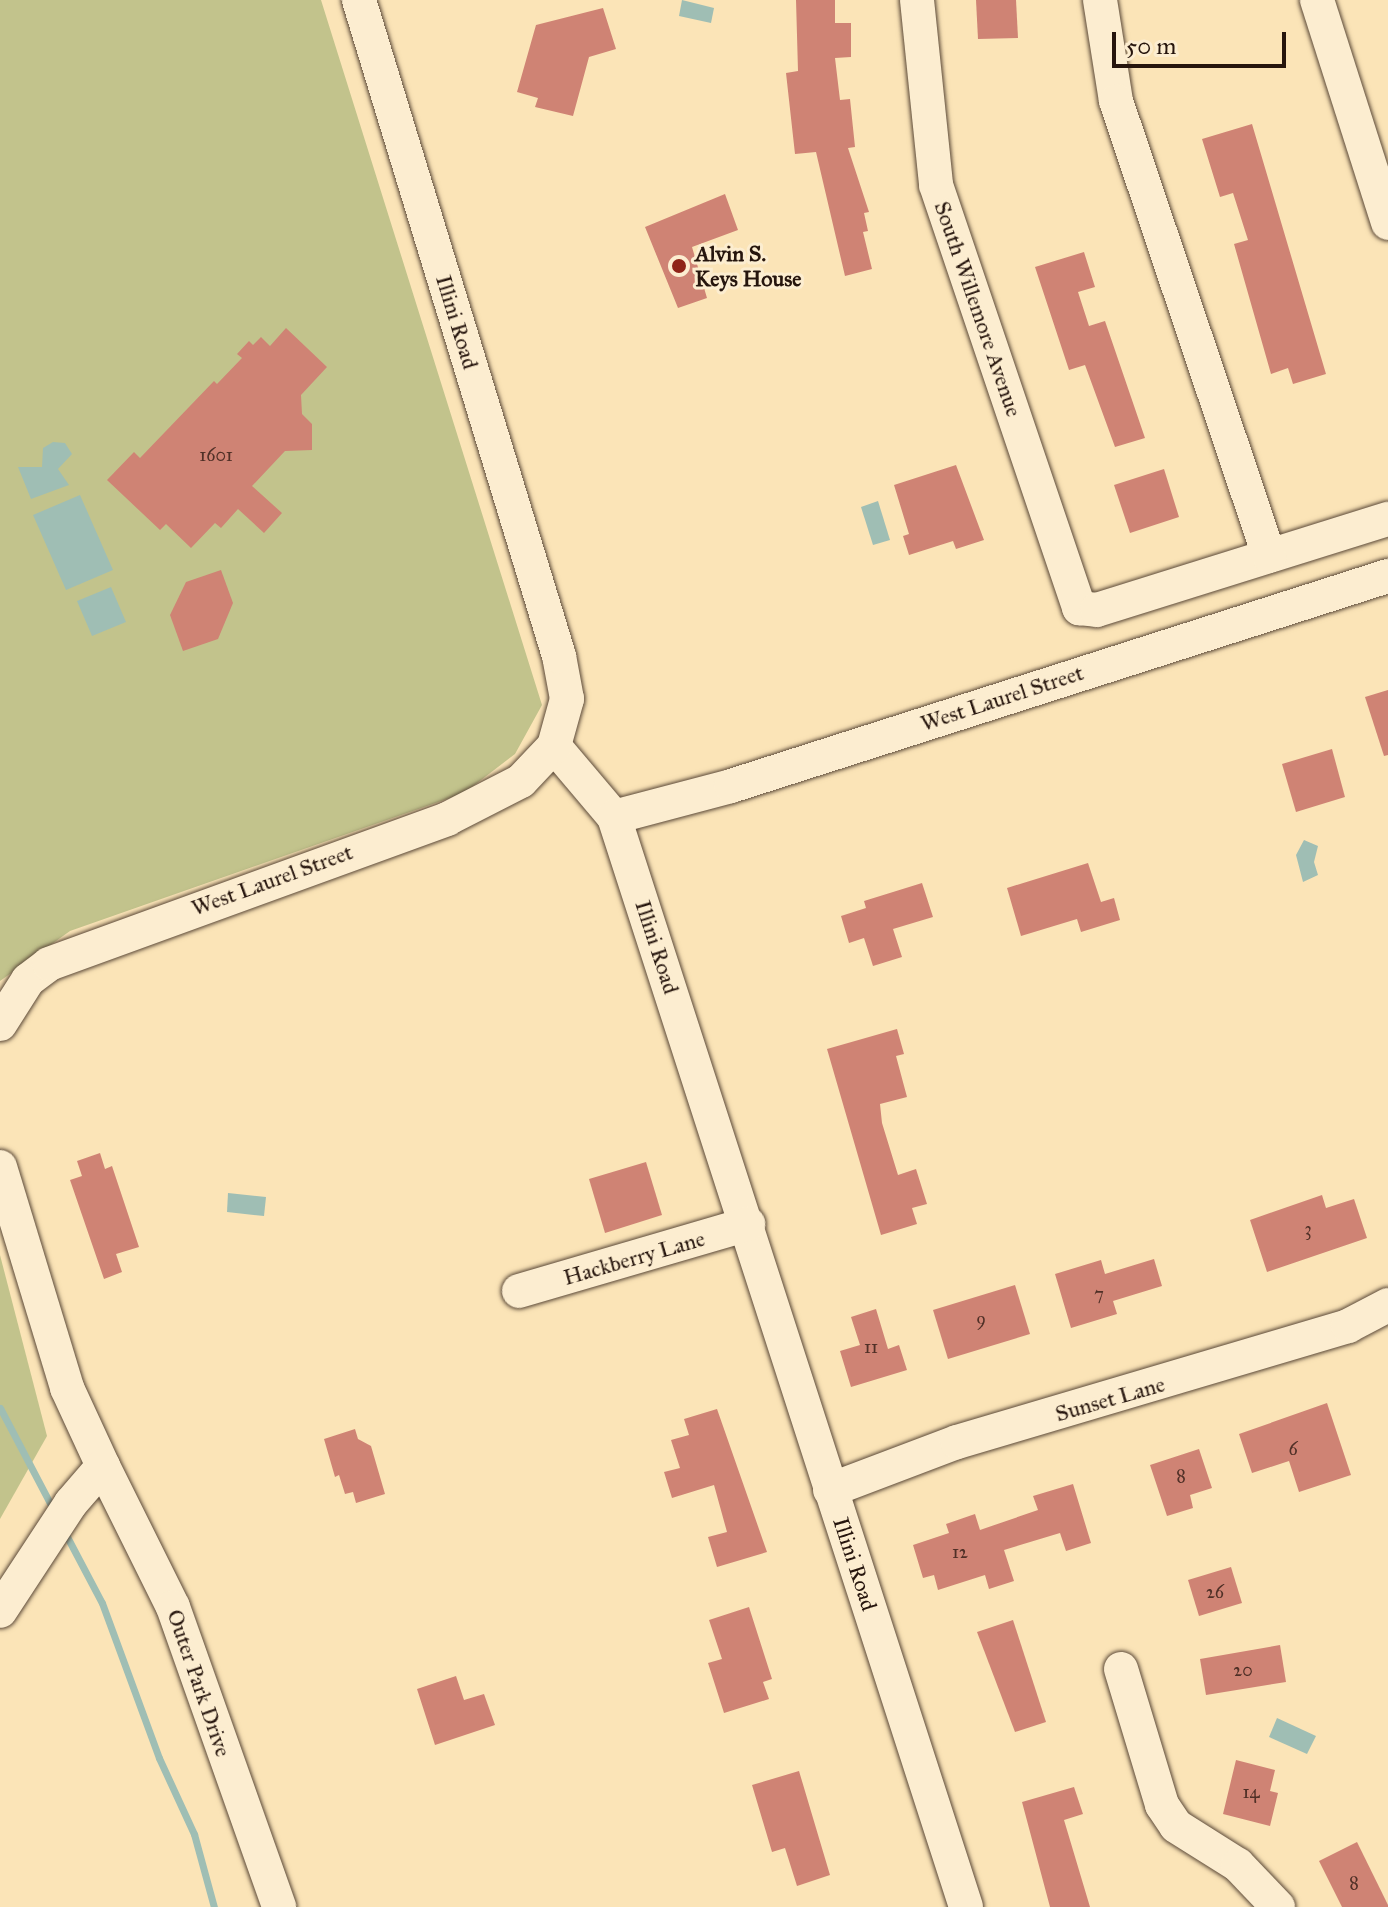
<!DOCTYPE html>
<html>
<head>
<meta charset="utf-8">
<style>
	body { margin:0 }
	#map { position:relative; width:1388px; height:1907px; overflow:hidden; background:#fbe4b7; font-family:"IM FELL Great Primer",serif }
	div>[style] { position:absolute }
	.green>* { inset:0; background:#c2c38c }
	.water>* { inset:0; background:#9fbeb4 }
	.stream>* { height:7px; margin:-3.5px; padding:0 3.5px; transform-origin:3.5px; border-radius:3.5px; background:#9fbeb4 }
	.building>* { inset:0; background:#cf8374 }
	.roads { filter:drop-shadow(0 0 2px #5b4938) drop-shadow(0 0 2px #5b4938) }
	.minor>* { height:34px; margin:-17px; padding:0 17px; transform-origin:17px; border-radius:17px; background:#fcedd0 }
	.dots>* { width:22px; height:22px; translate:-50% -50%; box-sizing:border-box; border:4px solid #fcedd0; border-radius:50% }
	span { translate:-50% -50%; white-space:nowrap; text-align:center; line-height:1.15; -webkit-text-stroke:6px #fcedd0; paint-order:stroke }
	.number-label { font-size:18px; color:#503027 }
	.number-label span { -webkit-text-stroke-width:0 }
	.poi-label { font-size:22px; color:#26150d; font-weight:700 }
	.left { translate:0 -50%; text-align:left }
	.street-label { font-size:22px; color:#26150d }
	.scale { position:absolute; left:1112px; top:32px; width:174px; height:36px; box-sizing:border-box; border:4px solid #26150d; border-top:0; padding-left:10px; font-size:24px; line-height:28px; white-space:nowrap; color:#26150d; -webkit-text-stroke:6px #fcedd0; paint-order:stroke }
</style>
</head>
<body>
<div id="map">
	<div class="green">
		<div style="clip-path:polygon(0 0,321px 0,542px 705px,515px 754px,464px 793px,70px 931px,0 981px)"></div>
		<div style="clip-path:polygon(0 1255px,47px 1436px,0 1519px)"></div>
	</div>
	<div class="water">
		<div style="clip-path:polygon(682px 0,714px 8px,711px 23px,679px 16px)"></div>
		<div style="clip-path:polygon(53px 442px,65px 443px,72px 454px,58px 469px,69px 485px,31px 499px,18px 467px,42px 467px,43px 448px)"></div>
		<div style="clip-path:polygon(80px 495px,113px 570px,66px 590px,33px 515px)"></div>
		<div style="clip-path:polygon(878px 501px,890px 540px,873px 545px,861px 507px)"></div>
		<div style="clip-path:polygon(111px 587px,126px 622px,92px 636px,77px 601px)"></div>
		<div style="clip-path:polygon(1304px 840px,1318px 846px,1314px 862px,1318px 875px,1303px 882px,1296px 855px)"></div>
		<div style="clip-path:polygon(228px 1193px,266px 1197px,264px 1216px,227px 1212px)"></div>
		<div style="clip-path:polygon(1277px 1718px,1316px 1736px,1307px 1754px,1269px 1737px)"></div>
	</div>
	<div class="stream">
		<div style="left:0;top:1408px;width:114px;rotate:62.3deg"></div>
		<div style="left:64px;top:1531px;width:81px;rotate:62.2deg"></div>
		<div style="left:102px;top:1603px;width:165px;rotate:69.8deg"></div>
		<div style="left:159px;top:1758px;width:84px;rotate:65.3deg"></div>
		<div style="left:194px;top:1834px;width:76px;rotate:74.7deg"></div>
	</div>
	<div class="building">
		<div style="clip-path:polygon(796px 0,835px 0,835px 23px,851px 23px,851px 57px,835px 58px,840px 100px,850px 99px,855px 147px,848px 148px,869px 212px,864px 213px,868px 231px,863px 232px,872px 269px,845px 276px,816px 152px,795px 154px,786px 73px,798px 71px)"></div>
		<div style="clip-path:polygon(976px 0,1016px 0,1018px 38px,978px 39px)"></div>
		<div style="clip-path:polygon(603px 8px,616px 49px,589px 57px,573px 116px,535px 107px,538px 98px,517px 92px,536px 25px)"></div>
		<div style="clip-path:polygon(1252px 124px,1326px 374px,1293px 384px,1288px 368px,1271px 374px,1234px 244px,1248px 240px,1233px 193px,1220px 197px,1202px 139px)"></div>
		<div style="clip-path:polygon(725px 194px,738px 230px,692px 247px,707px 298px,678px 308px,645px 227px)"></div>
		<div style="clip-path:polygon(1084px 252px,1095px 287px,1078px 292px,1089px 326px,1105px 321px,1145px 438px,1115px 447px,1085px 365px,1069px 370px,1035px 267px)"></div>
		<div style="clip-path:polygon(286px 328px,327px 367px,301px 395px,302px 414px,312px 424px,312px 450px,285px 451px,252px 486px,282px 513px,264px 533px,238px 509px,221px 528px,215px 523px,191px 548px,166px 524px,160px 530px,107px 480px,134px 452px,140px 458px,214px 381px,217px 384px,242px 358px,237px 354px,249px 341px,253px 345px,261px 337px,270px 346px)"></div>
		<div style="clip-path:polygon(956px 465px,984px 540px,956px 549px,953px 541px,909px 555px,903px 536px,909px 534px,894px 485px)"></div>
		<div style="clip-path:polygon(1164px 469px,1179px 517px,1130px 533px,1114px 485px)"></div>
		<div style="clip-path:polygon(221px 570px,233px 603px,218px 639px,183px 651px,170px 615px,186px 582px)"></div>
		<div style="clip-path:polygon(1388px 690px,1388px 755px,1384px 756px,1365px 697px)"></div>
		<div style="clip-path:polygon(1332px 749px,1345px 797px,1296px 812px,1282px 764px)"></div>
		<div style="clip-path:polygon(1088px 863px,1101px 902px,1114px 898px,1120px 920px,1081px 932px,1077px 919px,1021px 936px,1007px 888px)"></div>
		<div style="clip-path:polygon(922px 883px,933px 917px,893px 929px,902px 957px,873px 966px,864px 938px,849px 943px,841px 916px,866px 908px,864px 901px)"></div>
		<div style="clip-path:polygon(897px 1029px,904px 1054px,896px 1056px,907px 1097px,880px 1104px,882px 1123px,898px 1175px,916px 1169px,927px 1204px,912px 1208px,917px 1224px,881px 1235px,827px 1049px)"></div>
		<div style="clip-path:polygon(100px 1153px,105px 1169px,112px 1166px,139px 1247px,116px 1254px,122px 1272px,104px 1279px,70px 1180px,82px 1176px,77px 1161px)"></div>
		<div style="clip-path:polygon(646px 1162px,662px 1215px,605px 1233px,589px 1179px)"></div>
		<div style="clip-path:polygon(1322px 1195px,1326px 1208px,1354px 1199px,1367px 1238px,1267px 1272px,1250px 1220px)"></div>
		<div style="clip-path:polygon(1154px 1259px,1162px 1286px,1113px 1301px,1117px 1314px,1071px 1328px,1055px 1274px,1101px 1260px,1105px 1274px)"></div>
		<div style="clip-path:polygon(1015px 1285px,1030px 1334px,948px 1359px,933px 1310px)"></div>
		<div style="clip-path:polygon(876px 1309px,888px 1349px,899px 1345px,907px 1370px,851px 1387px,840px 1351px,860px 1345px,851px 1317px)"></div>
		<div style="clip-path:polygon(1327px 1403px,1351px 1475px,1299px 1492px,1289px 1461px,1252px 1473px,1239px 1434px)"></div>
		<div style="clip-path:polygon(717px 1409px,767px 1552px,717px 1567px,708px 1537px,727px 1532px,714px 1485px,672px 1498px,664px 1472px,680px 1468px,671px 1440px,689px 1435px,684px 1419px)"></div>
		<div style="clip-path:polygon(355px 1429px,358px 1439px,371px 1446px,385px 1494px,356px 1503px,353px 1492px,345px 1494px,339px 1475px,335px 1477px,324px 1439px)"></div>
		<div style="clip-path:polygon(1199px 1449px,1212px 1488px,1190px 1495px,1193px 1508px,1167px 1516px,1150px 1465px)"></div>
		<div style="clip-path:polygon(1073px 1484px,1091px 1543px,1066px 1551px,1060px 1533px,1004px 1550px,1014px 1581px,989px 1589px,985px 1575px,938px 1590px,934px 1575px,923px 1578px,913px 1545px,949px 1533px,946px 1524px,975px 1514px,980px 1530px,1038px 1510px,1033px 1496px)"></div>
		<div style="clip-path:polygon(1231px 1567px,1242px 1603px,1199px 1616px,1188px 1580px)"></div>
		<div style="clip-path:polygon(749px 1607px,772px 1679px,763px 1682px,769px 1699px,724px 1713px,708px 1663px,722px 1659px,709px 1620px)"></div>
		<div style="clip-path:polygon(1013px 1620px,1046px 1722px,1015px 1732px,977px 1632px)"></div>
		<div style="clip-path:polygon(1280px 1645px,1286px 1682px,1206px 1695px,1200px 1659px)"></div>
		<div style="clip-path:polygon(456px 1676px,464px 1700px,484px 1694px,495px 1725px,435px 1745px,417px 1689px)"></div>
		<div style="clip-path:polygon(1236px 1760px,1275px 1770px,1270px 1791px,1278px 1793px,1270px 1826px,1223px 1814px)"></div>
		<div style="clip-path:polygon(799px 1771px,830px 1875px,797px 1886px,785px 1848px,772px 1852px,752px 1785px)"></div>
		<div style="clip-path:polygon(1074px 1787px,1083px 1814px,1064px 1820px,1090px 1907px,1050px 1907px,1022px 1802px)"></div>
		<div style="clip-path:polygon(1357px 1842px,1388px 1905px,1388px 1907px,1342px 1907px,1319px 1861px)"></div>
	</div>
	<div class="roads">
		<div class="minor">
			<div style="left:917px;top:0;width:186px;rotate:84.1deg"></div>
			<div style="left:936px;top:185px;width:447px;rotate:71.3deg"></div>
			<div style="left:1079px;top:608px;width:18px;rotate:6deg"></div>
			<div style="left:1097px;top:610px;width:305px;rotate:-17.4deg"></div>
			<div style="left:1100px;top:0;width:102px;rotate:81deg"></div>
			<div style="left:1116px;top:101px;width:480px;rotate:71.4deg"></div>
			<div style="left:1317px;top:0;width:234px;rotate:72.3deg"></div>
			<div style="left:554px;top:746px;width:93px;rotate:49.8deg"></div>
			<div style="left:614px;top:817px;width:1145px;rotate:72.1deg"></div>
			<div style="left:614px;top:817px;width:121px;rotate:-14.8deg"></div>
			<div style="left:731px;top:786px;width:690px;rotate:-17.73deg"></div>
			<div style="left:0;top:1024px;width:52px;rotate:-57.5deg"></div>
			<div style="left:28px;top:980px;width:26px;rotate:-37deg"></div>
			<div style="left:49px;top:964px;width:424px;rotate:-20deg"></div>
			<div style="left:447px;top:819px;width:83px;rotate:-27.2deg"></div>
			<div style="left:521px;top:781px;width:48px;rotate:-46.7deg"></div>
			<div style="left:554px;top:746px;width:49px;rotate:-74.5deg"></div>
			<div style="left:567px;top:699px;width:44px;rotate:-100.5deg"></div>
			<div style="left:559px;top:656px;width:686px;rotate:-106.96deg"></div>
			<div style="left:0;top:1167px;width:231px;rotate:73.1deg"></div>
			<div style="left:67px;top:1388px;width:86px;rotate:65.2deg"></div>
			<div style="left:103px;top:1466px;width:49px;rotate:130.9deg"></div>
			<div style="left:71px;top:1503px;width:129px;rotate:123.3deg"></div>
			<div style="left:519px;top:1291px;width:239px;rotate:-16.3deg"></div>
			<div style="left:103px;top:1466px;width:157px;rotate:63.6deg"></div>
			<div style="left:173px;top:1607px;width:318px;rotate:70.5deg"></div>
			<div style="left:830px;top:1490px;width:136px;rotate:-20.7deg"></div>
			<div style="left:957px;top:1442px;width:408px;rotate:-16.5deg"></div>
			<div style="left:1348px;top:1326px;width:45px;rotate:-27.7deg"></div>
			<div style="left:1121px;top:1669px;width:142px;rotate:73.2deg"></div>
			<div style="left:1162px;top:1805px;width:25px;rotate:56deg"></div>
			<div style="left:1176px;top:1826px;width:73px;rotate:32.2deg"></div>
			<div style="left:1238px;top:1865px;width:58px;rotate:46.4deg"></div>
		</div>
	</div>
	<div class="dots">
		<div style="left:679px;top:266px;background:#8f2418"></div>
	</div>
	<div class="number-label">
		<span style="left:216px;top:455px">1601</span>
		<span style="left:1308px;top:1229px">3</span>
		<span style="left:1099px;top:1294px">7</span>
		<span style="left:981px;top:1319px">9</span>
		<span style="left:871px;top:1347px">11</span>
		<span style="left:1293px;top:1449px">6</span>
		<span style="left:1181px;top:1476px">8</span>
		<span style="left:960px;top:1552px">12</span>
		<span style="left:1215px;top:1592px">26</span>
		<span style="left:1243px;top:1670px">20</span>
		<span style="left:1251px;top:1792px">14</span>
		<span style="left:1354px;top:1883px">8</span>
	</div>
	<div class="poi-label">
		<span class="left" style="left:695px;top:266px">Alvin S.<br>Keys House</span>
	</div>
	<div class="street-label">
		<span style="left:978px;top:309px;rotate:71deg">South Willemore Avenue</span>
		<span style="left:457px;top:322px;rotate:73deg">Illini Road</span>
		<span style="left:1002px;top:698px;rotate:-18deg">West Laurel Street</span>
		<span style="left:272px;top:880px;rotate:-20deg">West Laurel Street</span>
		<span style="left:657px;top:947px;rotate:72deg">Illini Road</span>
		<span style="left:634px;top:1258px;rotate:-16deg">Hackberry Lane</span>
		<span style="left:1110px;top:1399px;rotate:-16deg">Sunset Lane</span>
		<span style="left:855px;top:1564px;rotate:72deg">Illini Road</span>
		<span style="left:199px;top:1683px;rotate:71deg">Outer Park Drive</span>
	</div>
	<div class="scale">50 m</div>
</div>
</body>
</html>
